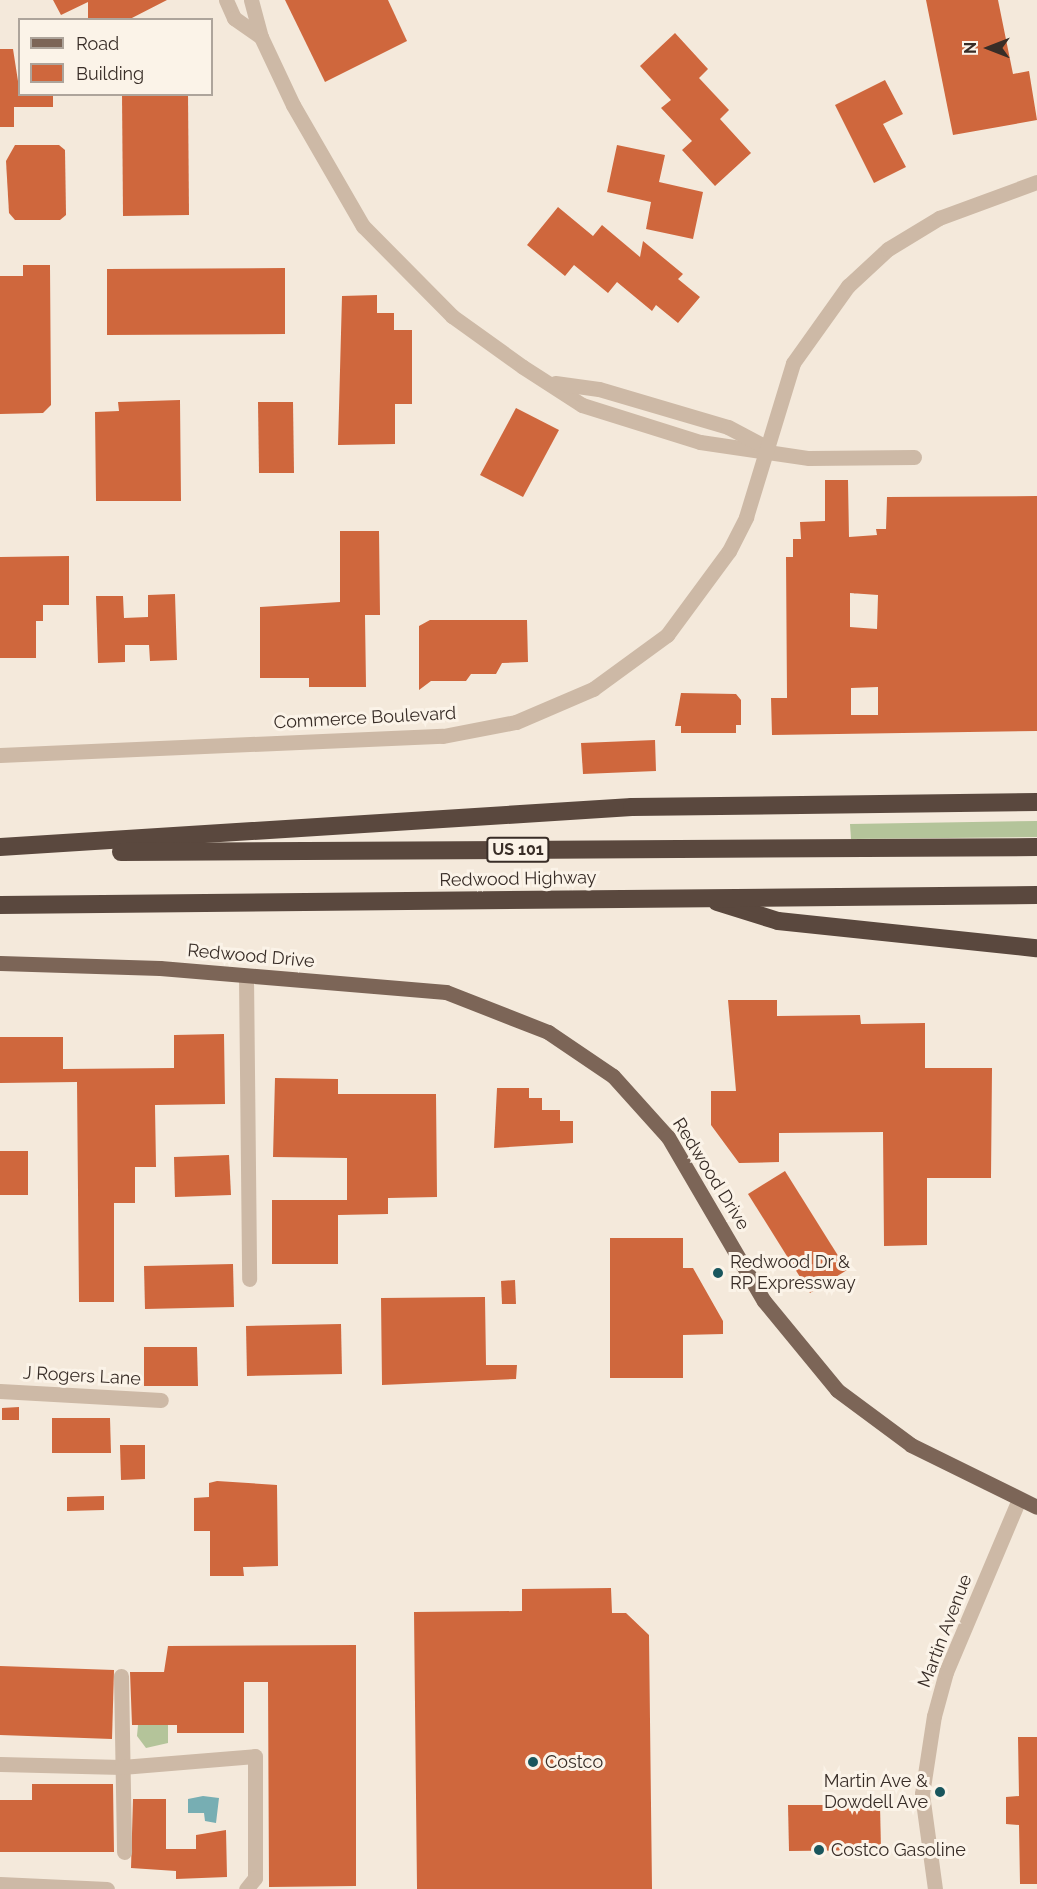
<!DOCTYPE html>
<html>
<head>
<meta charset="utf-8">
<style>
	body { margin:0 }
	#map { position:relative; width:1037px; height:1889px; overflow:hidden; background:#f4e9db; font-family:Raleway,sans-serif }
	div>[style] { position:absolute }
	.green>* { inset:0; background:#b4c49a }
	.water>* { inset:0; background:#77aeb3 }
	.building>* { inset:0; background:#cf673d }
	.minor>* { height:15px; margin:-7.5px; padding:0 7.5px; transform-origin:7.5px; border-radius:7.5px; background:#cdb9a6 }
	.major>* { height:15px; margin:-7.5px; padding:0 7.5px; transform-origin:7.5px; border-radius:7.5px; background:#7c6557 }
	.highway>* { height:18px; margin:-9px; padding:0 9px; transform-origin:9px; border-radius:9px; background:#5a483e }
	.dots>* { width:16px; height:16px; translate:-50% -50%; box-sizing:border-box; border:3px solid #fbf3e8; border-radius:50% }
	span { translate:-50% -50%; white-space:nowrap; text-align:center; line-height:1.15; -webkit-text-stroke:6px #fbf3e8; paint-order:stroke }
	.shield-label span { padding:2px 4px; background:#fbf3e8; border:2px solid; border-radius:4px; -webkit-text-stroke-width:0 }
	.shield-label { font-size:16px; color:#382d27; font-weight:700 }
	.street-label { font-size:18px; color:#382d27 }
	.poi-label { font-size:18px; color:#382d27 }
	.left { translate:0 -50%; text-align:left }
	.right { translate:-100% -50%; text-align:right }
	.legend { position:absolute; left:18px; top:18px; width:195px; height:78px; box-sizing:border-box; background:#fbf3e8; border:2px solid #ada49b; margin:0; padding:8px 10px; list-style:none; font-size:18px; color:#382d27 }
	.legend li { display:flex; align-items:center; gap:12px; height:30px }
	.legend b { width:30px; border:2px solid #ada49b }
	.north { position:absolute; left:959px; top:18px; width:60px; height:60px; -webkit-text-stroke:4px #fbf3e8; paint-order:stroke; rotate:270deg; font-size:16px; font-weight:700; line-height:24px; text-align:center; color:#382d27 }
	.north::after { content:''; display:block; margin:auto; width:21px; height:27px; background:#382d27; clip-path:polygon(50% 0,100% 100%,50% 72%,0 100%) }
</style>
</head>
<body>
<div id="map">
	<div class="green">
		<div style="clip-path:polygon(1037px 821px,1037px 837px,851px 839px,850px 824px)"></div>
		<div style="clip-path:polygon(138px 1725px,168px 1725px,168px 1743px,146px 1748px,137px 1736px)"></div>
	</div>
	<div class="water">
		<div style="clip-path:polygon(203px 1796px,219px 1798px,216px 1823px,205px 1821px,204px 1813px,188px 1813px,188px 1799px)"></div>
	</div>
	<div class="building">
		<div style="clip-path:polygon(53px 0,167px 0,128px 20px,88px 20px,88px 2px,61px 15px)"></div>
		<div style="clip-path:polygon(285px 0,388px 0,407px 41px,325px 82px)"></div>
		<div style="clip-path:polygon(926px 0,998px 0,1013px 74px,1029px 71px,1037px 120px,953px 135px)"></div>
		<div style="clip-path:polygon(675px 33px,708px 69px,699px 78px,729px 110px,720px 119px,751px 153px,715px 186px,682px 150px,692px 141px,661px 108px,671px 100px,640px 66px)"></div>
		<div style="clip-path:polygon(0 49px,13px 49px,20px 94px,53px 94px,53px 107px,14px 107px,14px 127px,0 127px)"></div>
		<div style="clip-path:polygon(885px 80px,903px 114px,883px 124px,906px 167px,874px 183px,835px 105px)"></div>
		<div style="clip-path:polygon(122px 94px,188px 94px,189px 215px,123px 216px)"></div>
		<div style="clip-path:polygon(15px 145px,59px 145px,65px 150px,66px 215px,60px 220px,15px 220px,9px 213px,6px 161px)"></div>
		<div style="clip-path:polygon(617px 145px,665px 155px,659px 182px,703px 192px,693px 239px,646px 229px,651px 202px,607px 192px)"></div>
		<div style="clip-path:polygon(558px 207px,593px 236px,602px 225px,640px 257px,643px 241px,683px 274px,678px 279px,700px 297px,678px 323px,656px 305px,652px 311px,617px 282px,608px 293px,574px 265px,565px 276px,527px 245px)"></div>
		<div style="clip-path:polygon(23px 265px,50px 265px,51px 405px,43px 413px,0 414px,0 276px,23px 276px)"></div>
		<div style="clip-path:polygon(285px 268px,285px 334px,107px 335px,107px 269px)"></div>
		<div style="clip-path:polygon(377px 295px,377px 313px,394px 313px,394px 330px,412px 330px,412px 404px,395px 404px,395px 444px,338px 445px,342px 296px)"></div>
		<div style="clip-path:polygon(180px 400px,181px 501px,96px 501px,95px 412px,119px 411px,118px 402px)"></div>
		<div style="clip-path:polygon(258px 402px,293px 402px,294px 473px,259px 473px)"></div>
		<div style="clip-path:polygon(516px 408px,559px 430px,523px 497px,480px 475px)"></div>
		<div style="clip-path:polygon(evenodd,825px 480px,848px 480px,849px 537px,877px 535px,876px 529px,886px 529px,887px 497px,1037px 496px,1037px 731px,772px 735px,771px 698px,787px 698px,786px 557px,793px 557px,793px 539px,801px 539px,800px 522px,825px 521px,825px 480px,850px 593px,878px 595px,877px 629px,850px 627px,850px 593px,825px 480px,878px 687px,878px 715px,851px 715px,851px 688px,878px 687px)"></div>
		<div style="clip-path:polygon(340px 531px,379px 531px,380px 615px,365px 615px,366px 687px,309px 687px,309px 678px,260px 678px,260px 607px,340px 602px)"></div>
		<div style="clip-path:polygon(69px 556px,69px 605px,43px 605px,43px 621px,36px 621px,36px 658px,0 658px,0 557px)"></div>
		<div style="clip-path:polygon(175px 594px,177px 660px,150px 661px,149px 645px,125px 645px,125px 662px,98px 663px,96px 596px,123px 596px,124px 618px,148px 617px,148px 595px)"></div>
		<div style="clip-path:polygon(430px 620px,527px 620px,528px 662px,502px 663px,496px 674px,471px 674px,466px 681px,431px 681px,419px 690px,419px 626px)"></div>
		<div style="clip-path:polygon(681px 693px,736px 694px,741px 700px,741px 725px,736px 725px,736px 733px,681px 733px,681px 726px,675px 726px)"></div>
		<div style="clip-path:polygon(655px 740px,656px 771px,583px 774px,581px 743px)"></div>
		<div style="clip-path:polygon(728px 1000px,777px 1000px,777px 1016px,860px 1015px,861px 1024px,925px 1023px,925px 1068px,992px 1068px,991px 1178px,927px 1178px,927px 1245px,884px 1246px,883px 1132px,779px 1133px,779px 1162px,739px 1163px,711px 1125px,711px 1091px,736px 1091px)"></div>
		<div style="clip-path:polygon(224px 1034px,225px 1104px,155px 1105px,156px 1167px,135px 1167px,135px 1203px,114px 1203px,114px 1302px,79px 1302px,77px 1082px,0 1083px,0 1037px,63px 1037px,63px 1069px,174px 1068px,174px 1035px)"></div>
		<div style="clip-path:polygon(275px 1078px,338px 1079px,338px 1094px,436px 1094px,437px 1197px,388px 1198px,388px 1214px,338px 1215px,338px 1264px,272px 1264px,272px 1200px,347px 1200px,347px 1158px,273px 1157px)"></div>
		<div style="clip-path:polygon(497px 1088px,529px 1088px,529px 1098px,542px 1098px,542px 1110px,560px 1110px,560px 1121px,573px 1121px,573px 1143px,494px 1148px)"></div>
		<div style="clip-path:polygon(0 1151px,28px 1151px,28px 1195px,0 1195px)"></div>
		<div style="clip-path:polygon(229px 1155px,231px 1195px,175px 1197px,174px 1157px)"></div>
		<div style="clip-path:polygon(785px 1171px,847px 1270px,810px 1293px,748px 1194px)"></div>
		<div style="clip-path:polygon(610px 1238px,683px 1238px,683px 1268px,693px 1268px,723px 1321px,723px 1334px,683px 1335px,683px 1378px,610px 1378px)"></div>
		<div style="clip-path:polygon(233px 1264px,234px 1307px,145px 1309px,144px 1266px)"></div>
		<div style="clip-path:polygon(515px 1280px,516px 1304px,502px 1304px,501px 1281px)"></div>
		<div style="clip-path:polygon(485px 1297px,486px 1365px,517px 1365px,516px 1379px,382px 1385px,381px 1298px)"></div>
		<div style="clip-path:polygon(341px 1324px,342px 1374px,247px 1376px,246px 1326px)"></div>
		<div style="clip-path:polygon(144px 1347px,197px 1347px,198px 1386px,144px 1386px)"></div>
		<div style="clip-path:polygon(19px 1407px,19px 1420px,2px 1420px,2px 1408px)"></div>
		<div style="clip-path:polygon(52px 1418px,110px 1418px,111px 1453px,52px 1453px)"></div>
		<div style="clip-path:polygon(120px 1445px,145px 1445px,145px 1479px,121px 1480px)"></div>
		<div style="clip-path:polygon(217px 1481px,277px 1485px,278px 1566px,243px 1567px,244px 1576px,210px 1576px,210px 1531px,194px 1531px,194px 1498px,209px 1497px,209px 1483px)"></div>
		<div style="clip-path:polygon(104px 1496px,104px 1510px,67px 1511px,67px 1497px)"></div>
		<div style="clip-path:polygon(611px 1588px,612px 1613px,626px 1613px,649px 1635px,652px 1889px,417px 1889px,414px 1612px,522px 1611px,522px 1589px)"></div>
		<div style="clip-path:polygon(356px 1645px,356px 1886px,269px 1887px,268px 1682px,244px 1682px,244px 1733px,177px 1733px,177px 1725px,132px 1725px,130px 1672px,164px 1672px,168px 1646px)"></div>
		<div style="clip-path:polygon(0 1666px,114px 1670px,112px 1739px,0 1735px)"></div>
		<div style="clip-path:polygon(1018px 1737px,1037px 1737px,1037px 1884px,1020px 1884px,1019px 1825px,1006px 1824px,1006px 1797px,1019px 1796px)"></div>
		<div style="clip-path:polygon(32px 1784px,113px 1784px,114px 1852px,0 1852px,0 1800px,32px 1800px)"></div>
		<div style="clip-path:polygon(133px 1799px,166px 1799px,166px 1849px,196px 1849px,196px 1835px,226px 1830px,227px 1877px,176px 1879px,176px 1871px,131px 1868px)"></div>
		<div style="clip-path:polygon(788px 1805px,880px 1805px,881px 1850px,789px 1851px)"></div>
	</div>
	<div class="minor">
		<div style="left:226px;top:0;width:20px;rotate:66deg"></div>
		<div style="left:234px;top:18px;width:33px;rotate:35deg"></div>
		<div style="left:251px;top:0;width:38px;rotate:75deg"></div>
		<div style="left:261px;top:37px;width:75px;rotate:64.8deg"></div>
		<div style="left:293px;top:105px;width:140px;rotate:60deg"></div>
		<div style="left:363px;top:226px;width:127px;rotate:45.3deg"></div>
		<div style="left:452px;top:316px;width:87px;rotate:35.7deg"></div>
		<div style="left:523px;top:367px;width:70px;rotate:32.8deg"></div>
		<div style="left:582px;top:405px;width:124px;rotate:17.4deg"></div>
		<div style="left:700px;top:442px;width:110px;rotate:8.4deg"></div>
		<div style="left:809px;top:458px;width:105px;rotate:-0.5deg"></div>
		<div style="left:555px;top:383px;width:44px;rotate:7.8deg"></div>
		<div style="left:599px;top:389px;width:134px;rotate:16.4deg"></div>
		<div style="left:728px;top:427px;width:41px;rotate:27.8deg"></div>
		<div style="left:0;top:755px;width:443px;rotate:-2.5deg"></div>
		<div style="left:443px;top:736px;width:74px;rotate:-10.9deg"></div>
		<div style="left:516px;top:722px;width:84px;rotate:-23.2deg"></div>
		<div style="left:593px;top:689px;width:92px;rotate:-36.1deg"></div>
		<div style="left:667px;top:635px;width:104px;rotate:-53.6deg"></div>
		<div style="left:729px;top:551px;width:38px;rotate:-63deg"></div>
		<div style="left:746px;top:517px;width:161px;rotate:-73deg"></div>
		<div style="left:793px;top:363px;width:95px;rotate:-54.5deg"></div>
		<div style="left:848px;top:286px;width:54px;rotate:-42.8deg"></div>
		<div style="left:888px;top:249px;width:60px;rotate:-31.3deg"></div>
		<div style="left:939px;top:218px;width:104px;rotate:-20.2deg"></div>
		<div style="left:246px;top:976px;width:303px;rotate:89.4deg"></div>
		<div style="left:0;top:1391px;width:161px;rotate:3.2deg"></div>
		<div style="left:121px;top:1676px;width:176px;rotate:89deg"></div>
		<div style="left:0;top:1764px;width:122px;rotate:1.4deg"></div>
		<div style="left:122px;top:1767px;width:133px;rotate:-4.7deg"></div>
		<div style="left:255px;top:1756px;width:122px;rotate:90deg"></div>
		<div style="left:255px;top:1878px;width:14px;rotate:129deg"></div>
		<div style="left:0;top:1884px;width:107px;rotate:2.7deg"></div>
		<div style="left:935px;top:1889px;width:96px;rotate:-97.8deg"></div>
		<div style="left:922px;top:1794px;width:79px;rotate:-81.3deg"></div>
		<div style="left:934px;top:1716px;width:46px;rotate:-74.7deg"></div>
		<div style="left:946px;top:1672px;width:188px;rotate:-67.1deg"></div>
	</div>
	<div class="major">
		<div style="left:0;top:963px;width:160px;rotate:1.8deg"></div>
		<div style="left:160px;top:968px;width:287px;rotate:4.8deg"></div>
		<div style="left:446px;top:992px;width:110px;rotate:21.4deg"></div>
		<div style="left:548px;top:1032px;width:78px;rotate:34.1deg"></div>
		<div style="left:613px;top:1076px;width:82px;rotate:48deg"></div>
		<div style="left:668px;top:1137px;width:190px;rotate:59.7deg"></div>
		<div style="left:764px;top:1301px;width:115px;rotate:50.6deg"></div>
		<div style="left:837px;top:1390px;width:92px;rotate:36.6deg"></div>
		<div style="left:911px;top:1445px;width:140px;rotate:26.2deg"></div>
	</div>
	<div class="highway">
		<div style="left:0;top:847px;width:633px;rotate:-3.62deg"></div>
		<div style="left:632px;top:807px;width:405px;rotate:-0.7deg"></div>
		<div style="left:121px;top:852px;width:916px;rotate:-0.31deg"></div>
		<div style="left:717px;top:902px;width:64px;rotate:17.3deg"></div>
		<div style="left:778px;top:921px;width:260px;rotate:6deg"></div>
		<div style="left:0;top:905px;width:1037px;rotate:-0.55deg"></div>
	</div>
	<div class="dots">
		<div style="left:718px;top:1273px;background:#19565d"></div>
		<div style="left:533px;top:1762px;background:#19565d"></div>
		<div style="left:940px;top:1792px;background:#19565d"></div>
		<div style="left:819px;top:1850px;background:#19565d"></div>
	</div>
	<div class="shield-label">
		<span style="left:518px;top:850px">US 101</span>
	</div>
	<div class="street-label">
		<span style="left:365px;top:718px;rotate:-3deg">Commerce Boulevard</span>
		<span style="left:518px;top:879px;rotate:-1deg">Redwood Highway</span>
		<span style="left:251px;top:956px;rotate:5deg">Redwood Drive</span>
		<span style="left:711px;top:1174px;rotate:58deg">Redwood Drive</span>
		<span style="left:82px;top:1376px;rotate:3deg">J Rogers Lane</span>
		<span style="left:945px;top:1631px;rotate:-69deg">Martin Avenue</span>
	</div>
	<div class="poi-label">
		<span class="left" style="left:730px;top:1273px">Redwood Dr &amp;<br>RP Expressway</span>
		<span class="left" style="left:545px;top:1762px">Costco</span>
		<span class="right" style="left:928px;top:1792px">Martin Ave &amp;<br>Dowdell Ave</span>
		<span class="left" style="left:831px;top:1850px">Costco Gasoline</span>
	</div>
	<ul class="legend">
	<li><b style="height:8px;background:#7c6557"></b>Road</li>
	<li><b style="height:16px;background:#cf673d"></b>Building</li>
	</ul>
	<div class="north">N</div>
</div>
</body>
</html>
